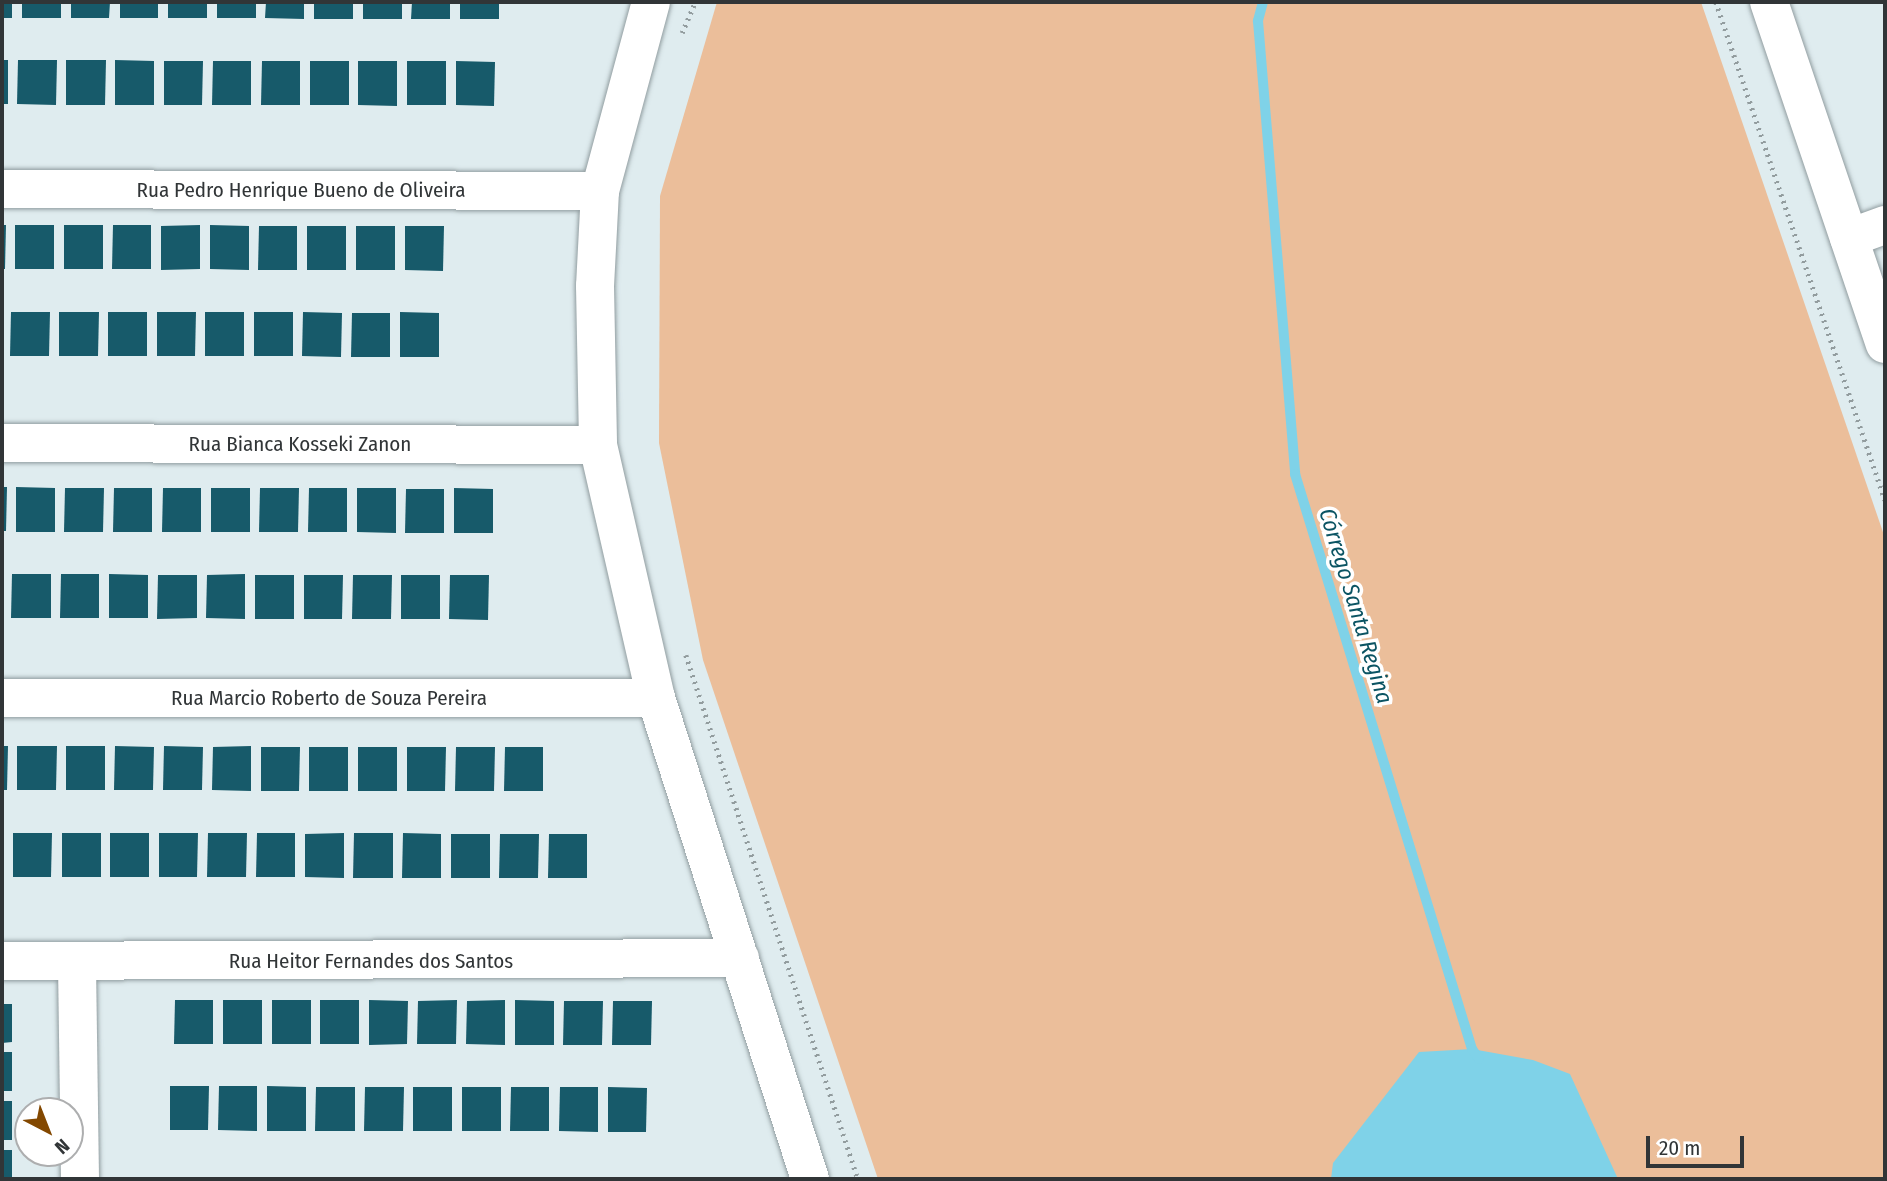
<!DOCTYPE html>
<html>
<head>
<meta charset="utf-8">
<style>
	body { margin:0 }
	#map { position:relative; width:1887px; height:1181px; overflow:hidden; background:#dfecef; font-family:"Fira Sans Condensed",sans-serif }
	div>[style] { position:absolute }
	.green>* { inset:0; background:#ebbe9a }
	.water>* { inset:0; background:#7fd2e8 }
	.stream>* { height:10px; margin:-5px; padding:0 5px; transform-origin:5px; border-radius:5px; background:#7fd2e8 }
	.building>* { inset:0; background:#175a6a }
	.path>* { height:4.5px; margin-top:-2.25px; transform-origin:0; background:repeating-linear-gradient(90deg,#929c9e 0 2px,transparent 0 7px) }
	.roads { filter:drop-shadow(0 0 2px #919da0) drop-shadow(0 0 2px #919da0) }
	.minor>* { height:38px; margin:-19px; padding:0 19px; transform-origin:19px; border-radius:19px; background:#fff }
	span { translate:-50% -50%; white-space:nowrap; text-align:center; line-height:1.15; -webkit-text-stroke:7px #fff; paint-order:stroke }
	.street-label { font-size:21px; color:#313537 }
	.water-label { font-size:23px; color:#0b5463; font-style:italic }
	.frame { position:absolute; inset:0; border:4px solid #313537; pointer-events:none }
	.north { position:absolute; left:14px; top:1097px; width:70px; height:70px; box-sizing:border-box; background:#fff; border:2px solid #adaeaf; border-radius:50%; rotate:138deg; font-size:19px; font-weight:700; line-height:28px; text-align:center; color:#313537 }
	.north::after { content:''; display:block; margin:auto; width:24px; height:32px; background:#834800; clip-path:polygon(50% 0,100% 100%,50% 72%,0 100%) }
	.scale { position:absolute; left:1646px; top:1136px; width:98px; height:32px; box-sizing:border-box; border:4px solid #313537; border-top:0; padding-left:9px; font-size:21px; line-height:24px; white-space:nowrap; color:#313537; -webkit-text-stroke:5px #fff; paint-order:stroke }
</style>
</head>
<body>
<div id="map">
	<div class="green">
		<div style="clip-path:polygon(717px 2px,1701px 2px,1885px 538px,1885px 1179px,878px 1179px,703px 660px,659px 443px,660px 196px)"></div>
	</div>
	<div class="water">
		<div style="clip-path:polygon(1472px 1049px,1533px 1060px,1570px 1074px,1618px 1179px,1331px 1179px,1333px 1163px,1419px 1052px)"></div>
	</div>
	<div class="stream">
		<div style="left:1263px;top:2px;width:20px;rotate:105deg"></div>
		<div style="left:1258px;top:21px;width:455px;rotate:85.3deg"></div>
		<div style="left:1295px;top:474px;width:602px;rotate:72.89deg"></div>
		<div style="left:1472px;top:1049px;width:12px;rotate:55deg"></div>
	</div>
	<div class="building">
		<div style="clip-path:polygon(2px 2px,12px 2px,12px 18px,2px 18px)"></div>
		<div style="clip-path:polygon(22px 2px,61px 2px,61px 18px,22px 18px)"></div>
		<div style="clip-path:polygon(71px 2px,110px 2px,109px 18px,71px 18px)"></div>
		<div style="clip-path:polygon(120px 2px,158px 2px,158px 18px,120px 18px)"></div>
		<div style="clip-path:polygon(168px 2px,207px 2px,207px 18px,168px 18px)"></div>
		<div style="clip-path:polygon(217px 2px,256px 2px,256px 18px,217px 18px)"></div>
		<div style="clip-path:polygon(266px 2px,304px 2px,304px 19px,265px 18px)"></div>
		<div style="clip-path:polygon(314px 2px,353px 2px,353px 19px,314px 19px)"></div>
		<div style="clip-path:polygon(363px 2px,402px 2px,402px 19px,363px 19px)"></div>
		<div style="clip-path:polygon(412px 2px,450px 2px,450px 19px,411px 19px)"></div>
		<div style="clip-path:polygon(460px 2px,499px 2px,499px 19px,460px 19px)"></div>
		<div style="clip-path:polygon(2px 60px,8px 60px,8px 104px,2px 104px)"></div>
		<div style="clip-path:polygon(18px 60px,57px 60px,56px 105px,17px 104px)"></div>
		<div style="clip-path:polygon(66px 60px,106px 60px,105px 105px,66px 105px)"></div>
		<div style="clip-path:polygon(115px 60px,154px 61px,154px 105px,115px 105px)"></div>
		<div style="clip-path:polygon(164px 61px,203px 61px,202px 105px,164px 105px)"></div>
		<div style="clip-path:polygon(213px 61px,251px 61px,251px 105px,212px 105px)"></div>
		<div style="clip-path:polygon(262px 61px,300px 61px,300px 105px,261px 105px)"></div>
		<div style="clip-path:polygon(310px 61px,349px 61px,349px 105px,310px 105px)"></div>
		<div style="clip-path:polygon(358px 61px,397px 61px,397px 106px,358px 105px)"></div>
		<div style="clip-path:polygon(407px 61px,446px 61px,446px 105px,407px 105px)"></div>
		<div style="clip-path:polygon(456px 61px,495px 62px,494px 106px,456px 105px)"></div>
		<div style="clip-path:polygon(2px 225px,6px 225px,5px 269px,2px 269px)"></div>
		<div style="clip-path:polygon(15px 225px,54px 225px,54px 269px,15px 269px)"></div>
		<div style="clip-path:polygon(64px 225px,103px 225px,103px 269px,64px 269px)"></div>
		<div style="clip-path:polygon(113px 225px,151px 225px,151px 269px,112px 269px)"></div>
		<div style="clip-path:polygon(200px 225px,200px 269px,161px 270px,161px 226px)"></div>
		<div style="clip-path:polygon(210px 225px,249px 226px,249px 270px,210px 269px)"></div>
		<div style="clip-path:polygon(259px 226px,297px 226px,297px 270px,258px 270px)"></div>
		<div style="clip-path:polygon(307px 226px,346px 226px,346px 270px,307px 270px)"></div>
		<div style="clip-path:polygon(356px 226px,395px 226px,395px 270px,356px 270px)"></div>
		<div style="clip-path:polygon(405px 226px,444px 226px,443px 271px,405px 270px)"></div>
		<div style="clip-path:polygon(11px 312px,50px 312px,49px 356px,10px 356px)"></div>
		<div style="clip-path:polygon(59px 312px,99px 312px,98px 356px,59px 356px)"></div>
		<div style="clip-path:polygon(108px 312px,147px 312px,147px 356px,108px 356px)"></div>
		<div style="clip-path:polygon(157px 312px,196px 312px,195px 356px,157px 356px)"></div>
		<div style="clip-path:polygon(205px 312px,244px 312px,244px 356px,205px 356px)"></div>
		<div style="clip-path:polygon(254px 312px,293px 312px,293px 356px,254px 356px)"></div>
		<div style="clip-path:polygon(303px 312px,342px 313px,341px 357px,302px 356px)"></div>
		<div style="clip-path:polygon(400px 312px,439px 313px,439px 357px,400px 357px)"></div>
		<div style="clip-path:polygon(352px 313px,390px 313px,390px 357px,351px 357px)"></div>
		<div style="clip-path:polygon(2px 487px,7px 487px,6px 531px,2px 531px)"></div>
		<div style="clip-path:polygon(16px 487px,55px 488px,55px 532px,16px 532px)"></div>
		<div style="clip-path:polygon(65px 488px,104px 488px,103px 532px,64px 532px)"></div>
		<div style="clip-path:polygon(114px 488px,152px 488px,152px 532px,113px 532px)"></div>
		<div style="clip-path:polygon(163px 488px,201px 488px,201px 532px,162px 532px)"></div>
		<div style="clip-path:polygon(211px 488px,250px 488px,250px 532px,211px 532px)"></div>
		<div style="clip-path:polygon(260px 488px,299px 488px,298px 532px,259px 532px)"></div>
		<div style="clip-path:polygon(309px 488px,347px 488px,347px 532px,308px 532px)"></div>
		<div style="clip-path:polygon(357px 488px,396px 488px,396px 533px,357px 532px)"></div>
		<div style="clip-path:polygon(454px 488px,493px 489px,493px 533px,454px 533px)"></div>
		<div style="clip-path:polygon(406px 489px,444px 489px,444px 533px,405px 533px)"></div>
		<div style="clip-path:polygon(12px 574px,51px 574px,51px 618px,11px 618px)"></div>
		<div style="clip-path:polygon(61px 574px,99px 574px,99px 618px,60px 618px)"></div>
		<div style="clip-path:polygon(109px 574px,148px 575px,148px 618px,109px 618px)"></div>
		<div style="clip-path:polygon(245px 574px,245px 619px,206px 618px,207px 575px)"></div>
		<div style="clip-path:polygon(158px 575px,197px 575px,197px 618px,157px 619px)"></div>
		<div style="clip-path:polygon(255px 575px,294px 575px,294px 619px,255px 619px)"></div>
		<div style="clip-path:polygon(304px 575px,343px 575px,342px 619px,304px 619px)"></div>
		<div style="clip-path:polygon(353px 575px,392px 575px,391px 619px,352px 619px)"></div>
		<div style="clip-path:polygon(401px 575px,440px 575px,440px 619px,401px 619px)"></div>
		<div style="clip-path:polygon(450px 575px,489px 575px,488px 620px,449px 619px)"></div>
		<div style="clip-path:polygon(2px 746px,8px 746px,7px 790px,2px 790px)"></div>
		<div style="clip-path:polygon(17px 746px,57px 746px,56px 790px,17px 790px)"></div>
		<div style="clip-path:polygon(66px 746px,105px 746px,105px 790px,66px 790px)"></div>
		<div style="clip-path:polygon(115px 746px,154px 747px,153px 790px,114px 790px)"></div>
		<div style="clip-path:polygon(164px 746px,203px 747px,202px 790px,163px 790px)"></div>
		<div style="clip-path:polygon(251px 746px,251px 791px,212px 790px,213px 747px)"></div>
		<div style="clip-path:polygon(261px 747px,300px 747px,299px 791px,261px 791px)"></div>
		<div style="clip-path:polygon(309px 747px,348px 747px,348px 791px,309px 791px)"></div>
		<div style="clip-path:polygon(358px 747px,397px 747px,397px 791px,358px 791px)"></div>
		<div style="clip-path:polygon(407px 747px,446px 747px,445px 791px,407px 791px)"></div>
		<div style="clip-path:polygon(456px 747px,495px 747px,494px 791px,455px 791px)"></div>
		<div style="clip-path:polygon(505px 747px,543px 747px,543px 791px,504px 791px)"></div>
		<div style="clip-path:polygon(13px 833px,52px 833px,51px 877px,13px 877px)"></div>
		<div style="clip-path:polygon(62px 833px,101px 833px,101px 877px,62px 877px)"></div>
		<div style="clip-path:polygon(110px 833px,149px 833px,149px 877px,110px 877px)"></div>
		<div style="clip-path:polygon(159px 833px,198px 833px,197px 877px,159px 877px)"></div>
		<div style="clip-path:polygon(208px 833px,247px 833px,246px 877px,207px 877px)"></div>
		<div style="clip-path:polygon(257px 833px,295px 833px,295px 877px,256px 877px)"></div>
		<div style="clip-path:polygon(344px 833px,344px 878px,305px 877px,305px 834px)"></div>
		<div style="clip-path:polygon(354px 833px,393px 833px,393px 878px,353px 878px)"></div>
		<div style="clip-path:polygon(403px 833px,441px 834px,441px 878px,402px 878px)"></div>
		<div style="clip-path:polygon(451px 834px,490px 834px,490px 878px,451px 878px)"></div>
		<div style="clip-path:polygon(500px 834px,539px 834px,538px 878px,499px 878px)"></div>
		<div style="clip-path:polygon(549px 834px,587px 834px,587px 878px,548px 878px)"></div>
		<div style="clip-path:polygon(175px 1000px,213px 1000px,213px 1044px,174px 1044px)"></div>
		<div style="clip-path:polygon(223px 1000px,262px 1000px,262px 1044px,223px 1044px)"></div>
		<div style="clip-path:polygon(272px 1000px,311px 1000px,311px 1044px,272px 1044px)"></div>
		<div style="clip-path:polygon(320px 1000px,359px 1000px,359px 1044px,320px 1044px)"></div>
		<div style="clip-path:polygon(369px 1000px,408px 1001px,407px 1044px,369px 1045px)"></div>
		<div style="clip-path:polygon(457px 1000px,456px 1044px,417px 1044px,418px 1001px)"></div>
		<div style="clip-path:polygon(505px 1000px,505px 1045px,466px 1044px,467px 1001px)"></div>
		<div style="clip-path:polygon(515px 1000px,554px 1001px,554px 1045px,515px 1045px)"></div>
		<div style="clip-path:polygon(564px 1001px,603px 1001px,602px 1045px,563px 1045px)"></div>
		<div style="clip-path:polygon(613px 1001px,652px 1001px,651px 1045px,612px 1045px)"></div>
		<div style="clip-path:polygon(2px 1004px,12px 1004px,12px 1042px,2px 1043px)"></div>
		<div style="clip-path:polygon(2px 1052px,12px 1052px,12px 1091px,2px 1091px)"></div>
		<div style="clip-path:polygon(170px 1086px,209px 1086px,208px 1130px,170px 1130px)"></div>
		<div style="clip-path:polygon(219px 1086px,257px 1086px,257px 1131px,218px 1130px)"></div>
		<div style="clip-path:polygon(267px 1086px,306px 1087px,306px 1131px,267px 1131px)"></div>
		<div style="clip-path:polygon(316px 1087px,355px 1087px,355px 1131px,315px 1131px)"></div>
		<div style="clip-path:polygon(365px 1087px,404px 1087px,403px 1131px,364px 1131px)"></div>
		<div style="clip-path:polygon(413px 1087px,452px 1087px,452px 1131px,413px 1131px)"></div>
		<div style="clip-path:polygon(462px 1087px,501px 1087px,501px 1131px,462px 1131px)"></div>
		<div style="clip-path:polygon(511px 1087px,549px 1087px,549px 1131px,510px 1131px)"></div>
		<div style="clip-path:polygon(560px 1087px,598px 1087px,598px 1132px,559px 1131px)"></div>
		<div style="clip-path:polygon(608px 1087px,647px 1088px,646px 1132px,608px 1132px)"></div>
		<div style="clip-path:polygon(2px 1101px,12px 1101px,12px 1140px,2px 1140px)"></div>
		<div style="clip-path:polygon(2px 1150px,12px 1150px,12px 1179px,2px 1179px)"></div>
	</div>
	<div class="path">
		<div style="left:1716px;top:2px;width:526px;rotate:71.25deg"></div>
		<div style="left:682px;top:33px;width:34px;rotate:-67deg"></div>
		<div style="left:686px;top:655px;width:552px;rotate:71.83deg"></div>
	</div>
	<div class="roads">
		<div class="minor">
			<div style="left:651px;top:2px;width:196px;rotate:105.1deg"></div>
			<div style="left:600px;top:191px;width:95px;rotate:93deg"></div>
			<div style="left:595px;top:286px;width:159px;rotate:88.9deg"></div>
			<div style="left:598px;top:445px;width:260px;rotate:77.1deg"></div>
			<div style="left:656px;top:698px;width:505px;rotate:72.25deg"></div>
			<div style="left:1769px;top:2px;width:361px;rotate:71.3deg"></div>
			<div style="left:2px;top:189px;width:598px;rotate:0.19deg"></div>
			<div style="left:1849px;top:238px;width:38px;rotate:-20deg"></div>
			<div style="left:2px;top:443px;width:596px;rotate:0.19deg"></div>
			<div style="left:2px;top:698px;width:654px"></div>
			<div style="left:2px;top:961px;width:738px;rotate:-0.23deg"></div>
			<div style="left:77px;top:964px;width:215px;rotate:89.2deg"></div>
		</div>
	</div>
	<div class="street-label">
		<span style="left:301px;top:190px">Rua Pedro Henrique Bueno de Oliveira</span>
		<span style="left:300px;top:444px">Rua Bianca Kosseki Zanon</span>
		<span style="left:329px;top:698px">Rua Marcio Roberto de Souza Pereira</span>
		<span style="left:371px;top:961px">Rua Heitor Fernandes dos Santos</span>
	</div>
	<div class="water-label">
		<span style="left:1356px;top:606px;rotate:73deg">Córrego Santa Regina</span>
	</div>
	<div class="frame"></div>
	<div class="north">N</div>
	<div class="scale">20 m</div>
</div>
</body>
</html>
